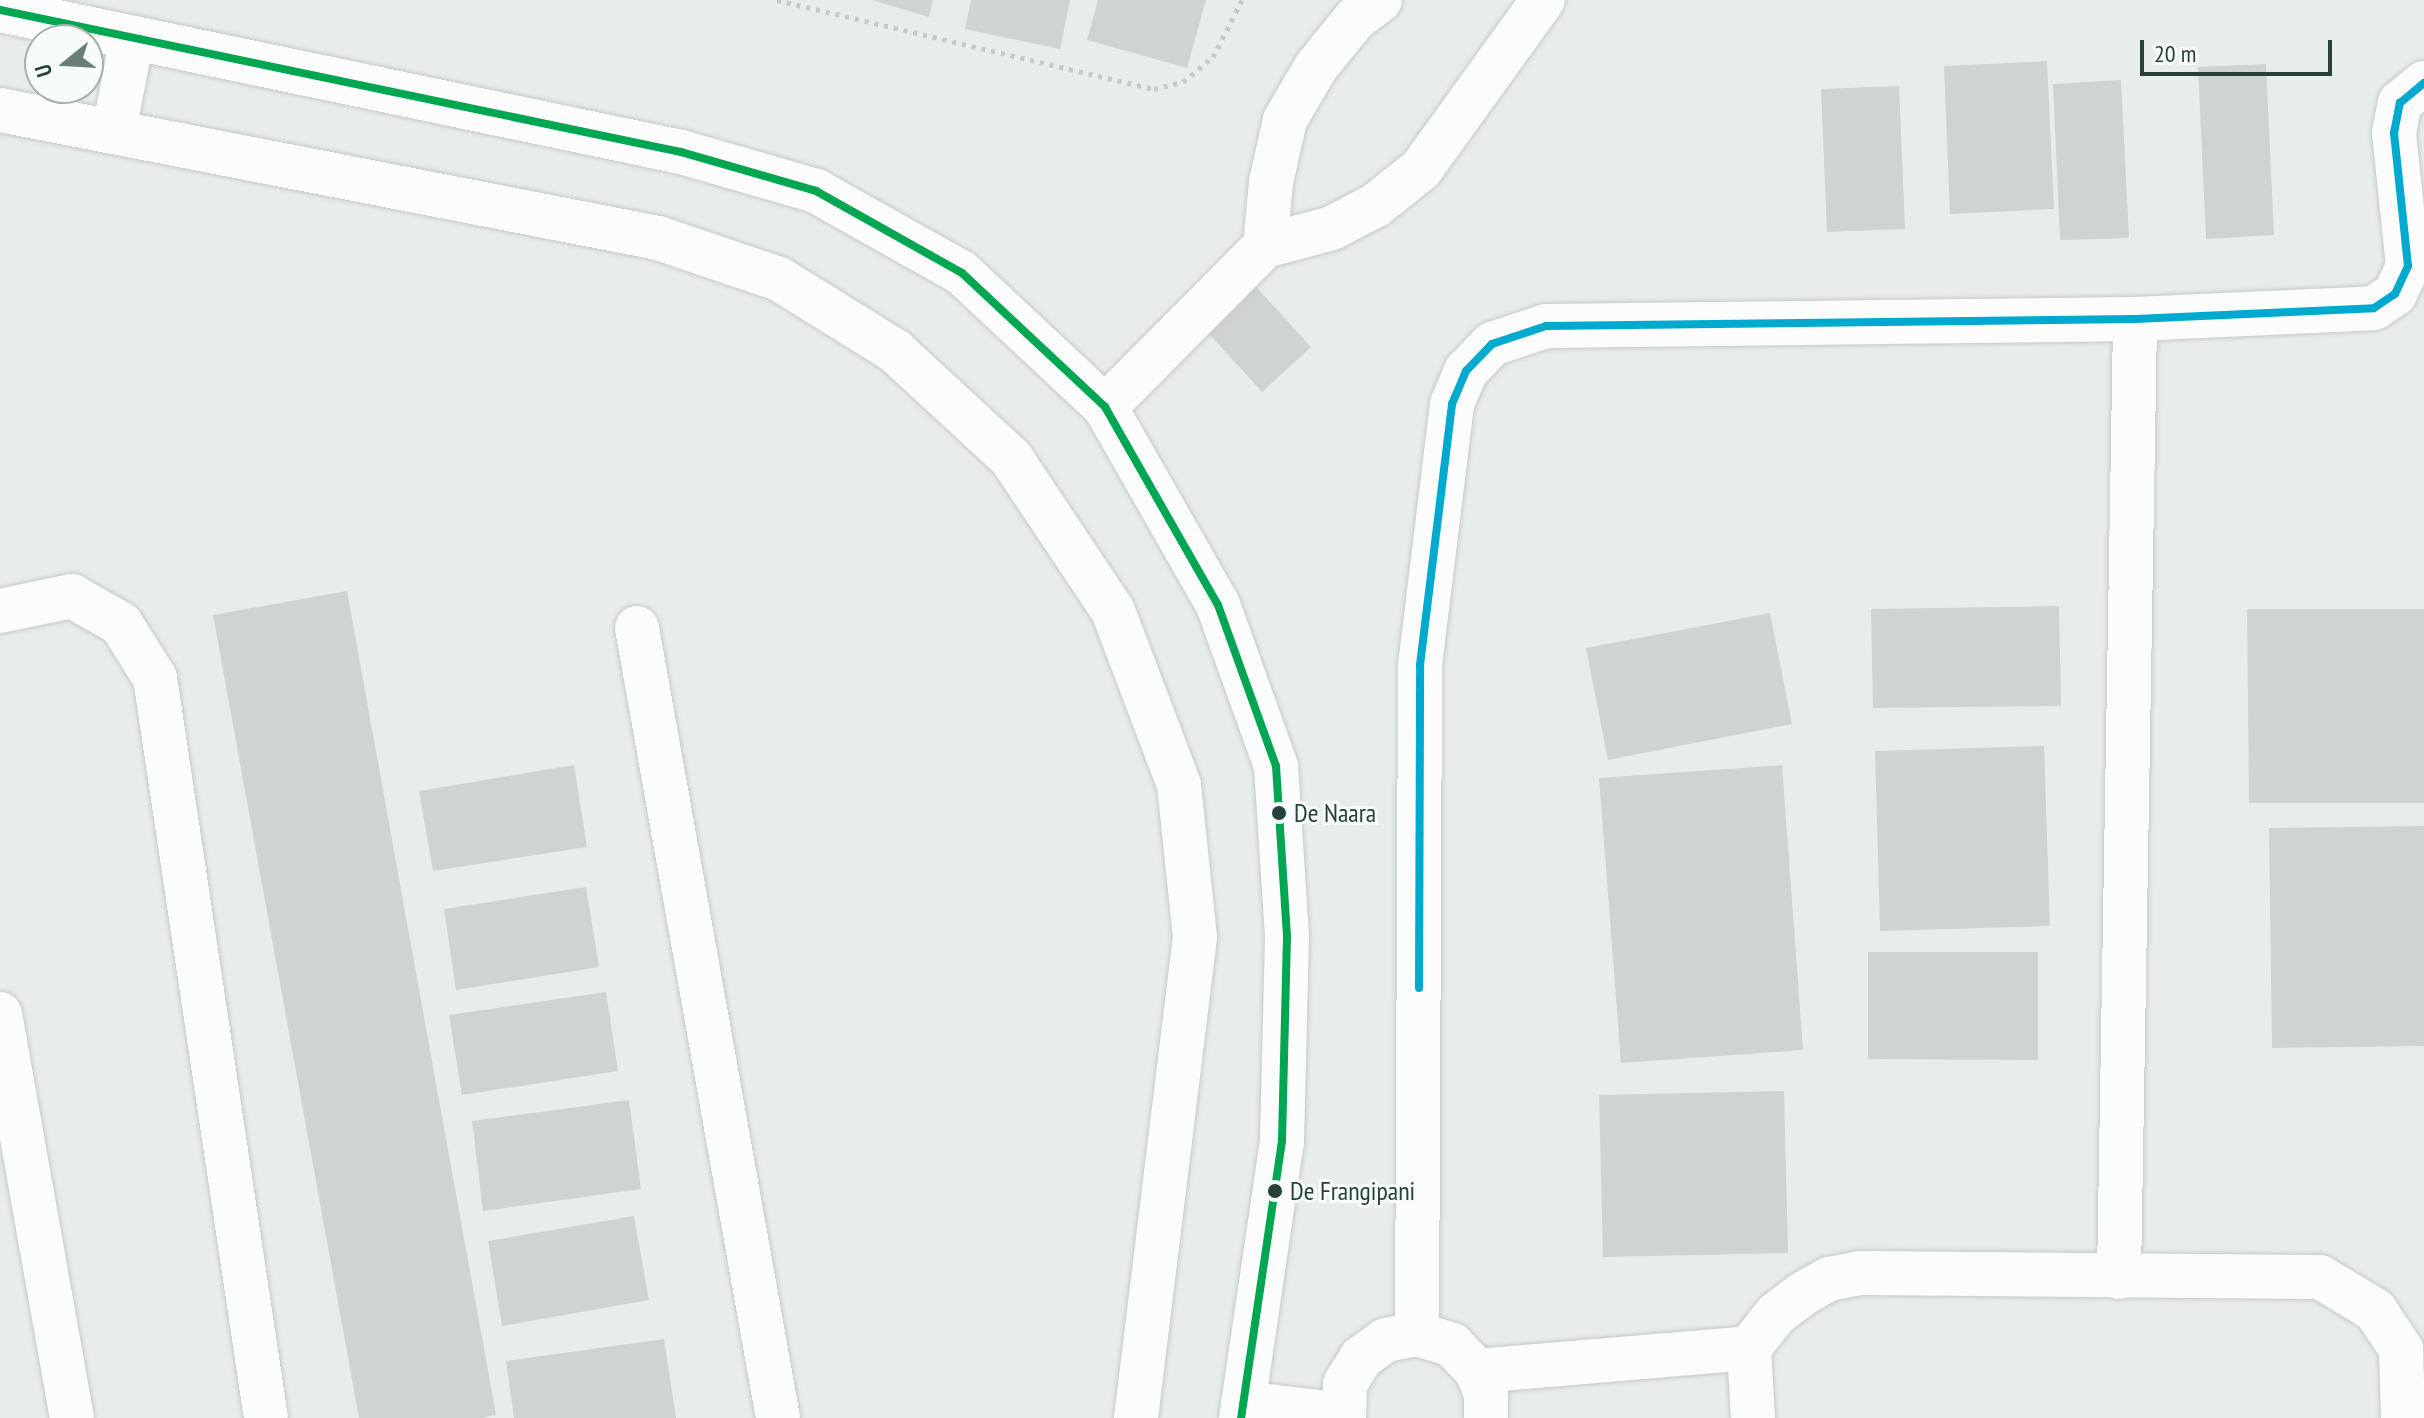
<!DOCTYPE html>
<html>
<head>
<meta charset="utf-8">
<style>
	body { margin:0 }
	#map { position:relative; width:2424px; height:1418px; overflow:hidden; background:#e8edeb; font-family:"PT Sans Narrow",sans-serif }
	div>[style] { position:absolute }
	.building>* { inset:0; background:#cfd4d2 }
	.path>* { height:5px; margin-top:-2.5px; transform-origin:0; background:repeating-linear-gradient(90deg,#c3ccca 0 4px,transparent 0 10px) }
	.roads { filter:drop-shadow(0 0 2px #c5cac8) drop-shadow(0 0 2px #c5cac8) }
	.street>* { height:44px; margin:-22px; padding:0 22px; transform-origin:22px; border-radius:22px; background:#fcfcfc }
	.secondary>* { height:44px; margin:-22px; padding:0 22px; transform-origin:22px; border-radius:22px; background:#fcfcfc }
	.bus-1>* { height:8px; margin:-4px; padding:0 4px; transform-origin:4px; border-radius:4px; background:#00a651 }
	.bus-2>* { height:8px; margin:-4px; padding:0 4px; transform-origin:4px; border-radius:4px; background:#00a9ce }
	.dots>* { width:22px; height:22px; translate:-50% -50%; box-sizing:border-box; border:4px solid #f7fbf9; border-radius:50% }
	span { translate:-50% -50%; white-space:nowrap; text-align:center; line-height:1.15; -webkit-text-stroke:6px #f7fbf9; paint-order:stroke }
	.bus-label { font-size:26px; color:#24423a }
	.left { translate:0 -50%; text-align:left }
	.north { position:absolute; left:24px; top:24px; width:80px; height:80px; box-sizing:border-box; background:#f7fbf9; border:2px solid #a3b1ad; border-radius:50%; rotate:252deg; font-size:22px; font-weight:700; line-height:32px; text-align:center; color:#24423a }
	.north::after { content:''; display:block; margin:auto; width:28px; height:36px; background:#697e78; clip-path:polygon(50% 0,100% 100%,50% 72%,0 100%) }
	.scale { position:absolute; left:2140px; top:40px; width:192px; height:36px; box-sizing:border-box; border:4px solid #24423a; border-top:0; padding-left:10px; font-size:24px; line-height:28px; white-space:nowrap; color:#24423a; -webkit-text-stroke:6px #f7fbf9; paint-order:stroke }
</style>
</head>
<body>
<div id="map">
	<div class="building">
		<div style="clip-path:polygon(872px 0,933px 0,929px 17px)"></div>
		<div style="clip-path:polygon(971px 0,1070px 0,1060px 49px,965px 29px)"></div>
		<div style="clip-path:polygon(1098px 0,1206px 0,1187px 68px,1087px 40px)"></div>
		<div style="clip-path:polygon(2047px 61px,2054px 209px,1950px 214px,1944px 66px)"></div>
		<div style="clip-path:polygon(2266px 64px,2274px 235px,2206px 239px,2198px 67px)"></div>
		<div style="clip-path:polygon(2121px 80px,2129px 238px,2060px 240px,2053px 84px)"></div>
		<div style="clip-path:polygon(1899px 86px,1905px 229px,1827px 232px,1821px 89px)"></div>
		<div style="clip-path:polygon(1249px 279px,1311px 347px,1262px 392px,1200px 324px)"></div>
		<div style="clip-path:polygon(347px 591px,496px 1415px,482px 1418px,359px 1418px,213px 615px)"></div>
		<div style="clip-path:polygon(2059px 606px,2061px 706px,1873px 708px,1871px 609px)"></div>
		<div style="clip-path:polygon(2247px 609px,2424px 609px,2424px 803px,2249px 803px)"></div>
		<div style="clip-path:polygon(1770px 613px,1792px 724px,1608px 760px,1586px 648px)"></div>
		<div style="clip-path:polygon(2044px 746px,2050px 926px,1880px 931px,1875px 751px)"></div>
		<div style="clip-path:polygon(574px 765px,587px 847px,433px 871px,419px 791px)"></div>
		<div style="clip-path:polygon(1782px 765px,1803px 1050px,1621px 1063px,1599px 778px)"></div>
		<div style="clip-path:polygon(2424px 826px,2424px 1046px,2272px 1048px,2269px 828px)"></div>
		<div style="clip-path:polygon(586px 887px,599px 967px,456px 990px,444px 909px)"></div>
		<div style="clip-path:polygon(1868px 952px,2038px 952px,2038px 1060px,1868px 1059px)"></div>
		<div style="clip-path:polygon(606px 992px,618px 1071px,462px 1095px,449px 1015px)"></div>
		<div style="clip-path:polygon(1784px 1091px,1788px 1253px,1603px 1257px,1599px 1095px)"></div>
		<div style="clip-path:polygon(629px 1100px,641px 1189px,483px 1211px,472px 1121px)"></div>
		<div style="clip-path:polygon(634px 1216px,649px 1300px,502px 1326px,488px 1241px)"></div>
		<div style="clip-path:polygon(664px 1339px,676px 1418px,514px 1418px,506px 1361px)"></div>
	</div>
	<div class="path">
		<div style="left:777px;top:0;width:387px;rotate:13.3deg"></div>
		<div style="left:1154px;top:89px;width:30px;rotate:-14deg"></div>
		<div style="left:1183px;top:82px;width:39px;rotate:-40deg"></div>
		<div style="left:1213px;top:57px;width:64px;rotate:-63deg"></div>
	</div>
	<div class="roads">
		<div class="street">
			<div style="left:1265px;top:246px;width:64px;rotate:-84.6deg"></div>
			<div style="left:1271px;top:182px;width:64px;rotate:-77.3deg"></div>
			<div style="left:1285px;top:120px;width:61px;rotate:-59.7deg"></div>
			<div style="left:1316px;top:67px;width:62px;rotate:-50.9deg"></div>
			<div style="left:1355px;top:19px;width:31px;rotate:-37deg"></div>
			<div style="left:1105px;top:407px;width:227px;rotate:-45.2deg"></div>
			<div style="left:1265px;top:246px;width:69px;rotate:-15deg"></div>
			<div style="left:1332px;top:228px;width:50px;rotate:-27.6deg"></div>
			<div style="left:1376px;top:205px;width:58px;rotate:-38.7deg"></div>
			<div style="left:1421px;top:169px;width:208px;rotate:-54.2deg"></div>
			<div style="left:0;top:611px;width:74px;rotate:-11.8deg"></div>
			<div style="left:72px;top:596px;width:56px;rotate:29.7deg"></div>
			<div style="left:121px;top:624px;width:64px;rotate:57.8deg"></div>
			<div style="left:155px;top:678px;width:748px;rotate:81.47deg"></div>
			<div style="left:637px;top:628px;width:802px;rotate:79.88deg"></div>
			<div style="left:0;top:1014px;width:410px;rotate:79.9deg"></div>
			<div style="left:2119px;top:1277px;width:958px;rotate:-89.04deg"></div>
			<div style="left:1417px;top:1334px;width:669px;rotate:-89.74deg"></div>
			<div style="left:1420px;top:665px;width:263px;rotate:-83deg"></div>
			<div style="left:1452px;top:404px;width:36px;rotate:-67deg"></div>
			<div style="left:1466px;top:371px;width:37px;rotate:-46deg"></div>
			<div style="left:1492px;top:344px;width:57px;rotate:-18.4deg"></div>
			<div style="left:1546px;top:326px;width:589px;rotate:-0.68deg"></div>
			<div style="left:2135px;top:319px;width:239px;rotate:-2.6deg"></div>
			<div style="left:2374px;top:308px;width:25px;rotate:-34deg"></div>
			<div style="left:2395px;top:294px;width:31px;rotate:-65deg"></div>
			<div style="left:2408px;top:266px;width:134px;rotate:-96deg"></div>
			<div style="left:2394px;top:133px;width:31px;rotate:-79deg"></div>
			<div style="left:2400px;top:103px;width:31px;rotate:-40deg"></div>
			<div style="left:1477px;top:1371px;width:273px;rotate:-4.8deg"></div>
			<div style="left:1243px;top:1403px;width:101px;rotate:6.8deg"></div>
			<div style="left:1344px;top:1418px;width:34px;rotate:-88deg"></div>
			<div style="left:1345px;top:1384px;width:31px;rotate:-58deg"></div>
			<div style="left:1361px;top:1358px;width:31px;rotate:-36deg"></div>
			<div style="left:1386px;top:1340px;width:32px;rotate:-11deg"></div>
			<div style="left:1417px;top:1334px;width:37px;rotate:17deg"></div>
			<div style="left:1452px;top:1345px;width:36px;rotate:46deg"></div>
			<div style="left:1477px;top:1371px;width:26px;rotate:69deg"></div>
			<div style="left:1486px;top:1395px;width:23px;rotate:90deg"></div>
			<div style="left:1753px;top:1418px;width:70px;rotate:-93.3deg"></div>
			<div style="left:1749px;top:1348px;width:43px;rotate:-51.5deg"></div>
			<div style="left:1776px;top:1314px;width:31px;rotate:-37deg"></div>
			<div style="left:1801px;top:1295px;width:32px;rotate:-30deg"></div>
			<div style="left:1829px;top:1279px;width:32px;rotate:-11deg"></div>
			<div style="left:1860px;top:1273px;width:460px;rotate:0.5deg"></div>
			<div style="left:2320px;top:1277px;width:64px;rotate:31deg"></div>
			<div style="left:2375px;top:1310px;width:47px;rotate:56.3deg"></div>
			<div style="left:2401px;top:1349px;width:69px;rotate:88.3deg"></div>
		</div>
		<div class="secondary">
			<div style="left:0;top:10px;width:696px;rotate:11.78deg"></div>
			<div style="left:681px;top:152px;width:141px;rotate:16.1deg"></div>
			<div style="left:816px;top:191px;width:167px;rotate:29.3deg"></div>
			<div style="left:962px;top:273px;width:196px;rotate:43.1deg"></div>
			<div style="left:1105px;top:407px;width:228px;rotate:60.3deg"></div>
			<div style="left:1218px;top:605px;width:171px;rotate:70.2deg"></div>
			<div style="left:1276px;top:766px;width:170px;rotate:86.3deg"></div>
			<div style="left:1287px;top:936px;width:205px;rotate:91.4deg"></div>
			<div style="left:1282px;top:1141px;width:280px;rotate:98.4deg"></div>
			<div style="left:0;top:110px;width:670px;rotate:11.01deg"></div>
			<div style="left:658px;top:238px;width:128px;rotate:18.7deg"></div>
			<div style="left:779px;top:279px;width:137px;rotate:31.8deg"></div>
			<div style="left:895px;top:351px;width:158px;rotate:42.7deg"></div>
			<div style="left:1011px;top:458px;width:184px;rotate:56.3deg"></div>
			<div style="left:1113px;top:611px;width:186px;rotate:69.2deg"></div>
			<div style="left:1179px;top:785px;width:153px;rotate:84deg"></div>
			<div style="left:1195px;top:937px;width:485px;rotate:97deg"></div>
			<div style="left:114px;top:131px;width:95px;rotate:-79deg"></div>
		</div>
	</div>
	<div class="bus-1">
		<div style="left:0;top:10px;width:696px;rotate:11.78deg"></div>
		<div style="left:681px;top:152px;width:141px;rotate:16.1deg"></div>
		<div style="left:816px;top:191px;width:167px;rotate:29.3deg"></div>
		<div style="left:962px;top:273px;width:196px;rotate:43.1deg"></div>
		<div style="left:1105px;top:407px;width:228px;rotate:60.3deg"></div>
		<div style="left:1218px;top:605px;width:171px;rotate:70.2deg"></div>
		<div style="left:1276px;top:766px;width:170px;rotate:86.3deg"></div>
		<div style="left:1287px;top:936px;width:205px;rotate:91.4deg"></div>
		<div style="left:1282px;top:1141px;width:280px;rotate:98.4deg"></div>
	</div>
	<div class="bus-2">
		<div style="left:1419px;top:988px;width:323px;rotate:-89.8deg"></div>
		<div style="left:1420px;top:665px;width:263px;rotate:-83deg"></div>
		<div style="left:1452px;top:404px;width:36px;rotate:-67deg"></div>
		<div style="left:1466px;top:371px;width:37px;rotate:-46deg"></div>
		<div style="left:1492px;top:344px;width:57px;rotate:-18.4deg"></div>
		<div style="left:1546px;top:326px;width:589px;rotate:-0.68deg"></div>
		<div style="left:2135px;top:319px;width:239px;rotate:-2.6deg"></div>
		<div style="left:2374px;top:308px;width:25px;rotate:-34deg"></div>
		<div style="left:2395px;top:294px;width:31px;rotate:-65deg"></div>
		<div style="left:2408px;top:266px;width:134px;rotate:-96deg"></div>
		<div style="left:2394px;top:133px;width:31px;rotate:-79deg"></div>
		<div style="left:2400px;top:103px;width:31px;rotate:-40deg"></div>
	</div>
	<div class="dots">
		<div style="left:1279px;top:813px;background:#24423a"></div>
		<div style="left:1275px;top:1191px;background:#24423a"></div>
	</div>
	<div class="bus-label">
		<span class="left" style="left:1294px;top:813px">De Naara</span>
		<span class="left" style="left:1290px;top:1191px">De Frangipani</span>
	</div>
	<div class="north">U</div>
	<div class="scale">20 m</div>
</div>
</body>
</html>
